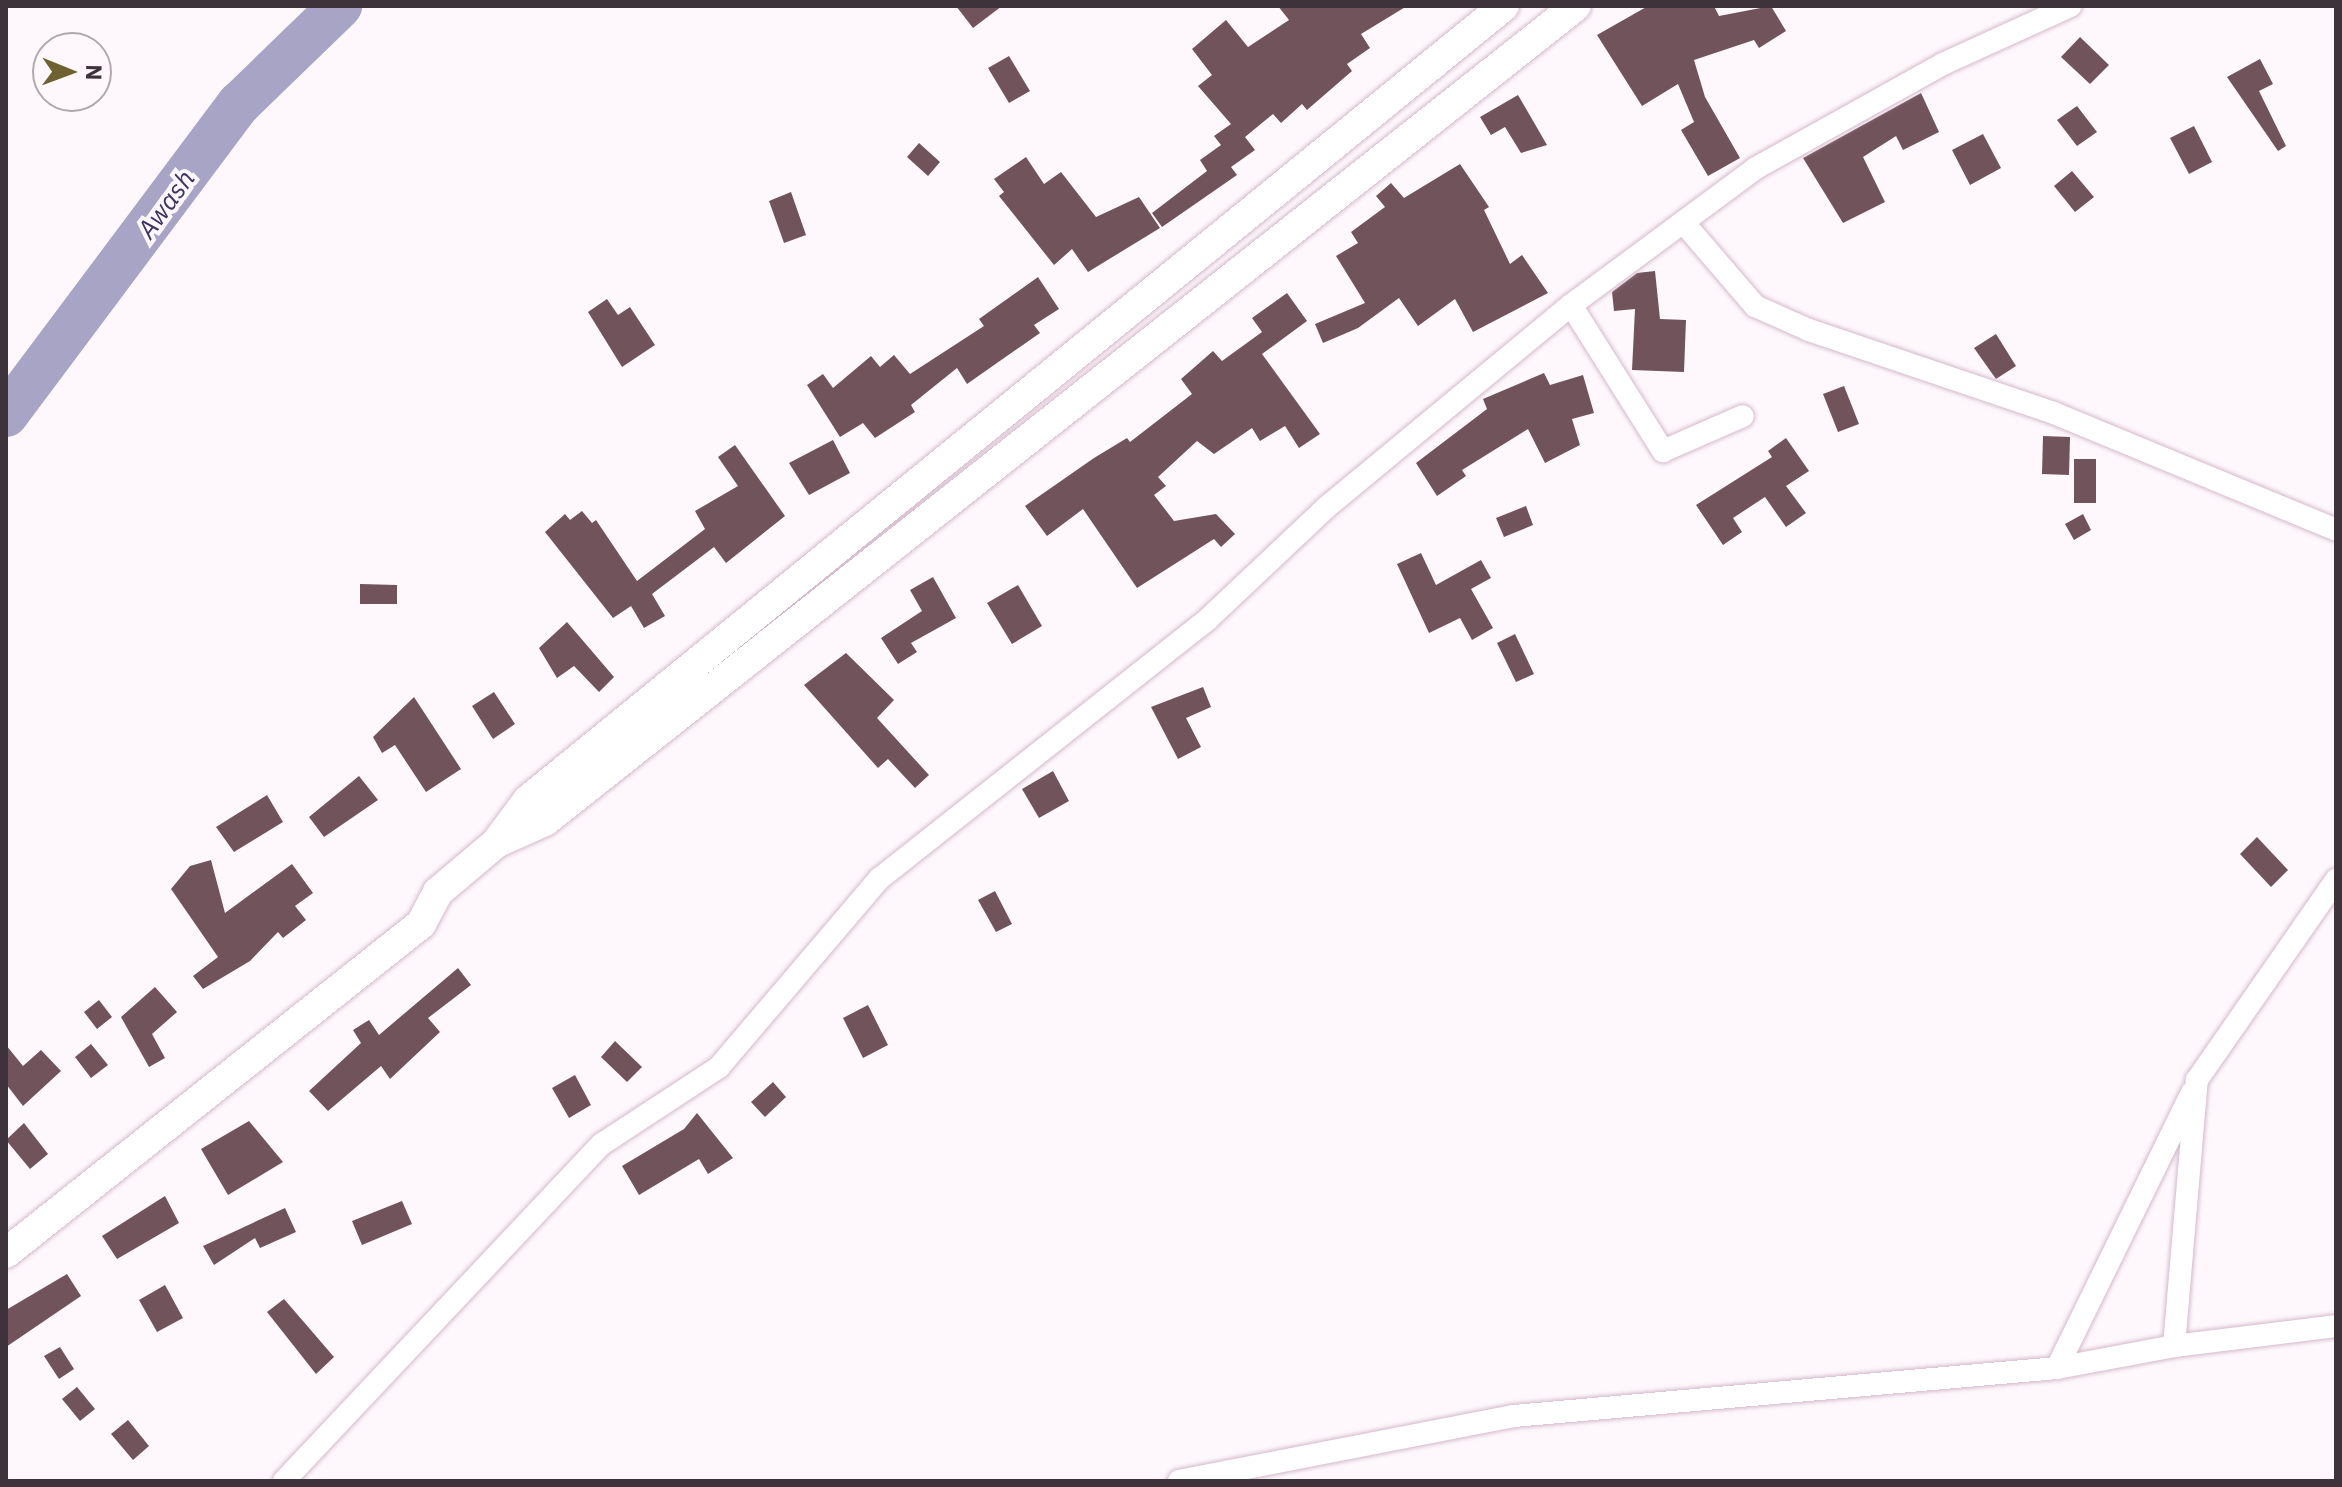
<!DOCTYPE html>
<html>
<head>
<meta charset="utf-8">
<style>
	body { margin:0 }
	#map { position:relative; width:2342px; height:1487px; overflow:hidden; background:#fef8fc; font-family:"IBM Plex Sans",sans-serif }
	div>[style] { position:absolute }
	.river>* { height:44px; margin:-22px; padding:0 22px; transform-origin:22px; border-radius:22px; background:#a7a4c6 }
	.building>* { inset:0; background:#71535b }
	.roads { filter:drop-shadow(0 0 2px #d4b8cb) drop-shadow(0 0 2px #d4b8cb) }
	.street>* { height:22px; margin:-11px; padding:0 11px; transform-origin:11px; border-radius:11px; background:#fff }
	.secondary>* { height:30px; margin:-15px; padding:0 15px; transform-origin:15px; border-radius:15px; background:#fff }
	span { translate:-50% -50%; white-space:nowrap; text-align:center; line-height:1.15; -webkit-text-stroke:8px #fef8fc; paint-order:stroke }
	.water-label { font-size:26px; color:#3c3463; font-style:italic }
	.frame { position:absolute; inset:0; border:8px solid #3f333b; pointer-events:none }
	.north { position:absolute; left:32px; top:32px; width:80px; height:80px; box-sizing:border-box; background:#fef8fc; border:2px solid #b2a9af; border-radius:50%; rotate:91deg; font-size:22px; font-weight:700; line-height:32px; text-align:center; color:#3f333b }
	.north::after { content:''; display:block; margin:auto; width:28px; height:36px; background:#6e6330; clip-path:polygon(50% 0,100% 100%,50% 72%,0 100%) }
</style>
</head>
<body>
<div id="map">
	<div class="river">
		<div style="left:6px;top:415px;width:389px;rotate:-53.2deg"></div>
		<div style="left:239px;top:104px;width:141px;rotate:-44.1deg"></div>
	</div>
	<div class="building">
		<div style="clip-path:polygon(956px 6px,1002px 6px,973px 28px)"></div>
		<div style="clip-path:polygon(1278px 6px,1407px 6px,1361px 34px,1370px 48px,1347px 64px,1352px 71px,1307px 110px,1302px 104px,1281px 123px,1273px 114px,1245px 137px,1255px 150px,1231px 167px,1237px 175px,1162px 227px,1152px 213px,1207px 171px,1200px 160px,1221px 145px,1214px 136px,1231px 124px,1198px 86px,1212px 75px,1192px 49px,1226px 20px,1248px 47px,1289px 20px)"></div>
		<div style="clip-path:polygon(1648px 6px,1714px 6px,1719px 16px,1771px 6px,1786px 31px,1759px 48px,1754px 40px,1694px 60px,1705px 97px,1740px 158px,1708px 176px,1681px 130px,1694px 122px,1678px 84px,1642px 106px,1597px 35px)"></div>
		<div style="clip-path:polygon(2080px 37px,2109px 65px,2090px 84px,2061px 57px)"></div>
		<div style="clip-path:polygon(1009px 56px,1030px 91px,1009px 103px,988px 68px)"></div>
		<div style="clip-path:polygon(2260px 59px,2273px 84px,2259px 91px,2286px 146px,2278px 151px,2227px 77px)"></div>
		<div style="clip-path:polygon(1921px 93px,1939px 132px,1903px 150px,1896px 136px,1863px 157px,1885px 202px,1843px 223px,1803px 158px)"></div>
		<div style="clip-path:polygon(1518px 95px,1547px 145px,1521px 153px,1505px 127px,1491px 135px,1480px 117px)"></div>
		<div style="clip-path:polygon(2077px 106px,2097px 132px,2077px 146px,2057px 120px)"></div>
		<div style="clip-path:polygon(2194px 126px,2212px 162px,2189px 174px,2170px 138px)"></div>
		<div style="clip-path:polygon(1983px 134px,2001px 168px,1970px 185px,1952px 150px)"></div>
		<div style="clip-path:polygon(919px 143px,940px 162px,928px 176px,907px 157px)"></div>
		<div style="clip-path:polygon(1026px 157px,1044px 184px,1061px 172px,1096px 217px,1139px 197px,1160px 228px,1088px 272px,1072px 249px,1054px 265px,999px 196px,1004px 192px,994px 179px)"></div>
		<div style="clip-path:polygon(1460px 164px,1489px 207px,1484px 210px,1510px 264px,1522px 255px,1548px 293px,1473px 332px,1455px 299px,1418px 326px,1399px 298px,1358px 328px,1323px 343px,1315px 324px,1365px 303px,1336px 256px,1358px 243px,1351px 232px,1385px 207px,1376px 196px,1391px 183px,1404px 198px)"></div>
		<div style="clip-path:polygon(2072px 171px,2094px 197px,2075px 212px,2054px 186px)"></div>
		<div style="clip-path:polygon(791px 192px,806px 235px,784px 243px,769px 201px)"></div>
		<div style="clip-path:polygon(1655px 271px,1660px 319px,1686px 320px,1684px 372px,1632px 370px,1635px 309px,1614px 311px,1612px 292px,1637px 273px)"></div>
		<div style="clip-path:polygon(1038px 277px,1059px 309px,1034px 325px,1040px 333px,967px 384px,957px 368px,911px 405px,915px 412px,875px 438px,863px 423px,840px 437px,807px 385px,823px 374px,833px 388px,871px 356px,880px 367px,894px 355px,910px 374px,984px 326px,979px 319px)"></div>
		<div style="clip-path:polygon(1287px 293px,1307px 321px,1262px 354px,1320px 434px,1299px 448px,1285px 426px,1260px 441px,1252px 428px,1214px 454px,1197px 441px,1158px 477px,1166px 486px,1154px 495px,1174px 521px,1216px 514px,1235px 534px,1221px 547px,1214px 539px,1137px 588px,1083px 509px,1047px 536px,1025px 506px,1094px 458px,1127px 438px,1130px 442px,1192px 394px,1181px 379px,1213px 351px,1222px 361px,1262px 332px,1252px 318px)"></div>
		<div style="clip-path:polygon(607px 299px,618px 315px,630px 307px,655px 345px,622px 367px,588px 312px)"></div>
		<div style="clip-path:polygon(1996px 334px,2016px 366px,1996px 379px,1974px 348px)"></div>
		<div style="clip-path:polygon(1544px 373px,1550px 385px,1583px 375px,1594px 413px,1572px 419px,1580px 445px,1545px 463px,1528px 429px,1462px 470px,1466px 476px,1437px 496px,1416px 463px,1487px 409px,1483px 399px)"></div>
		<div style="clip-path:polygon(1844px 386px,1859px 424px,1838px 432px,1823px 394px)"></div>
		<div style="clip-path:polygon(2043px 436px,2070px 437px,2069px 475px,2042px 474px)"></div>
		<div style="clip-path:polygon(1786px 438px,1809px 471px,1786px 486px,1806px 513px,1786px 527px,1765px 497px,1733px 518px,1742px 532px,1723px 545px,1696px 505px,1772px 457px,1768px 451px)"></div>
		<div style="clip-path:polygon(833px 440px,850px 473px,809px 495px,789px 463px)"></div>
		<div style="clip-path:polygon(735px 445px,785px 516px,726px 563px,714px 547px,652px 594px,665px 616px,644px 628px,631px 606px,613px 618px,545px 532px,565px 514px,570px 520px,582px 511px,592px 523px,596px 520px,637px 581px,705px 529px,695px 511px,738px 486px,718px 457px)"></div>
		<div style="clip-path:polygon(2074px 459px,2096px 459px,2096px 503px,2074px 503px)"></div>
		<div style="clip-path:polygon(1526px 506px,1533px 525px,1504px 537px,1496px 518px)"></div>
		<div style="clip-path:polygon(2083px 514px,2091px 530px,2074px 540px,2065px 524px)"></div>
		<div style="clip-path:polygon(1421px 553px,1436px 585px,1481px 560px,1491px 578px,1471px 589px,1493px 628px,1472px 640px,1460px 618px,1429px 633px,1397px 564px)"></div>
		<div style="clip-path:polygon(933px 577px,956px 618px,911px 643px,917px 652px,898px 664px,881px 638px,922px 611px,910px 590px)"></div>
		<div style="clip-path:polygon(360px 584px,397px 585px,397px 604px,360px 604px)"></div>
		<div style="clip-path:polygon(1018px 585px,1042px 626px,1012px 644px,987px 603px)"></div>
		<div style="clip-path:polygon(567px 622px,614px 677px,599px 692px,574px 666px,557px 678px,539px 648px)"></div>
		<div style="clip-path:polygon(1515px 634px,1534px 674px,1516px 682px,1497px 643px)"></div>
		<div style="clip-path:polygon(846px 653px,894px 700px,877px 718px,929px 775px,915px 788px,888px 759px,878px 768px,804px 685px)"></div>
		<div style="clip-path:polygon(1203px 687px,1211px 707px,1186px 718px,1201px 747px,1178px 759px,1151px 707px)"></div>
		<div style="clip-path:polygon(494px 692px,515px 724px,493px 739px,472px 706px)"></div>
		<div style="clip-path:polygon(414px 697px,461px 769px,426px 792px,395px 745px,382px 753px,373px 737px)"></div>
		<div style="clip-path:polygon(1053px 771px,1069px 801px,1039px 818px,1022px 789px)"></div>
		<div style="clip-path:polygon(359px 776px,378px 800px,324px 837px,309px 817px)"></div>
		<div style="clip-path:polygon(267px 795px,283px 822px,234px 852px,216px 827px)"></div>
		<div style="clip-path:polygon(2257px 837px,2288px 870px,2271px 887px,2240px 854px)"></div>
		<div style="clip-path:polygon(211px 860px,225px 913px,292px 864px,313px 893px,295px 906px,306px 920px,283px 938px,278px 932px,250px 961px,203px 989px,193px 976px,218px 957px,171px 889px,190px 866px)"></div>
		<div style="clip-path:polygon(995px 891px,1012px 924px,996px 932px,978px 900px)"></div>
		<div style="clip-path:polygon(458px 968px,471px 985px,428px 1018px,440px 1032px,390px 1079px,381px 1066px,328px 1111px,309px 1091px,361px 1043px,353px 1030px,369px 1020px,379px 1035px)"></div>
		<div style="clip-path:polygon(155px 987px,177px 1012px,152px 1034px,165px 1058px,149px 1067px,121px 1017px)"></div>
		<div style="clip-path:polygon(99px 1000px,112px 1017px,97px 1029px,84px 1012px)"></div>
		<div style="clip-path:polygon(868px 1005px,888px 1045px,863px 1058px,843px 1018px)"></div>
		<div style="clip-path:polygon(615px 1041px,642px 1067px,627px 1082px,601px 1057px)"></div>
		<div style="clip-path:polygon(91px 1044px,108px 1065px,91px 1078px,75px 1057px)"></div>
		<div style="clip-path:polygon(6px 1045px,23px 1066px,41px 1050px,61px 1071px,23px 1106px,6px 1084px)"></div>
		<div style="clip-path:polygon(575px 1075px,591px 1105px,569px 1118px,552px 1088px)"></div>
		<div style="clip-path:polygon(773px 1082px,786px 1097px,765px 1117px,751px 1102px)"></div>
		<div style="clip-path:polygon(697px 1113px,733px 1158px,708px 1174px,699px 1159px,639px 1195px,622px 1166px,684px 1129px)"></div>
		<div style="clip-path:polygon(249px 1121px,283px 1162px,228px 1195px,201px 1149px)"></div>
		<div style="clip-path:polygon(24px 1123px,48px 1154px,30px 1169px,6px 1140px)"></div>
		<div style="clip-path:polygon(165px 1196px,179px 1223px,117px 1259px,102px 1236px)"></div>
		<div style="clip-path:polygon(402px 1201px,412px 1224px,362px 1245px,352px 1221px)"></div>
		<div style="clip-path:polygon(285px 1208px,296px 1232px,260px 1248px,255px 1238px,214px 1265px,203px 1246px)"></div>
		<div style="clip-path:polygon(67px 1274px,81px 1296px,6px 1347px,6px 1310px)"></div>
		<div style="clip-path:polygon(165px 1285px,183px 1318px,157px 1332px,139px 1300px)"></div>
		<div style="clip-path:polygon(284px 1299px,334px 1357px,316px 1374px,267px 1312px)"></div>
		<div style="clip-path:polygon(60px 1347px,74px 1369px,59px 1379px,44px 1356px)"></div>
		<div style="clip-path:polygon(77px 1387px,95px 1409px,80px 1421px,62px 1399px)"></div>
		<div style="clip-path:polygon(128px 1420px,149px 1446px,133px 1460px,111px 1434px)"></div>
	</div>
	<div class="roads">
		<div class="street">
			<div style="left:1683px;top:222px;width:111px;rotate:49.4deg"></div>
			<div style="left:1755px;top:306px;width:59px;rotate:24deg"></div>
			<div style="left:1809px;top:330px;width:259px;rotate:18.7deg"></div>
			<div style="left:2054px;top:413px;width:305px;rotate:22.5deg"></div>
			<div style="left:1571px;top:305px;width:173px;rotate:57.8deg"></div>
			<div style="left:1663px;top:451px;width:87px;rotate:-23.6deg"></div>
			<div style="left:2174px;top:1346px;width:267px;rotate:-85.1deg"></div>
			<div style="left:2197px;top:1080px;width:244px;rotate:-55.2deg"></div>
			<div style="left:2057px;top:1368px;width:307px;rotate:-63.9deg"></div>
			<div style="left:284px;top:1481px;width:463px;rotate:-46.7deg"></div>
			<div style="left:602px;top:1144px;width:140px;rotate:-33.3deg"></div>
			<div style="left:719px;top:1067px;width:247px;rotate:-49.6deg"></div>
			<div style="left:879px;top:879px;width:418px;rotate:-38.3deg"></div>
			<div style="left:1207px;top:620px;width:166px;rotate:-43.3deg"></div>
			<div style="left:1328px;top:506px;width:315px;rotate:-39.6deg"></div>
			<div style="left:1571px;top:305px;width:230px;rotate:-36.5deg"></div>
			<div style="left:1756px;top:168px;width:214px;rotate:-29.1deg"></div>
			<div style="left:1943px;top:64px;width:140px;rotate:-24.5deg"></div>
			<div style="left:1179px;top:1481px;width:341px;rotate:-11deg"></div>
			<div style="left:1514px;top:1416px;width:545px;rotate:-5.05deg"></div>
			<div style="left:2057px;top:1368px;width:119px;rotate:-10.6deg"></div>
			<div style="left:2174px;top:1346px;width:163px;rotate:-7deg"></div>
		</div>
		<div class="secondary">
			<div style="left:498px;top:842px;width:51px;rotate:-24.1deg"></div>
			<div style="left:545px;top:821px;width:1314px;rotate:-38.33deg"></div>
			<div style="left:6px;top:1253px;width:530px;rotate:-38.41deg"></div>
			<div style="left:421px;top:924px;width:36px;rotate:-62deg"></div>
			<div style="left:438px;top:892px;width:76px;rotate:-40.2deg"></div>
			<div style="left:496px;top:843px;width:54px;rotate:-53.3deg"></div>
			<div style="left:528px;top:800px;width:1258px;rotate:-39.13deg"></div>
		</div>
	</div>
	<div class="water-label">
		<span style="left:166px;top:204px;rotate:-54deg">Awash</span>
	</div>
	<div class="frame"></div>
	<div class="north">N</div>
</div>
</body>
</html>
